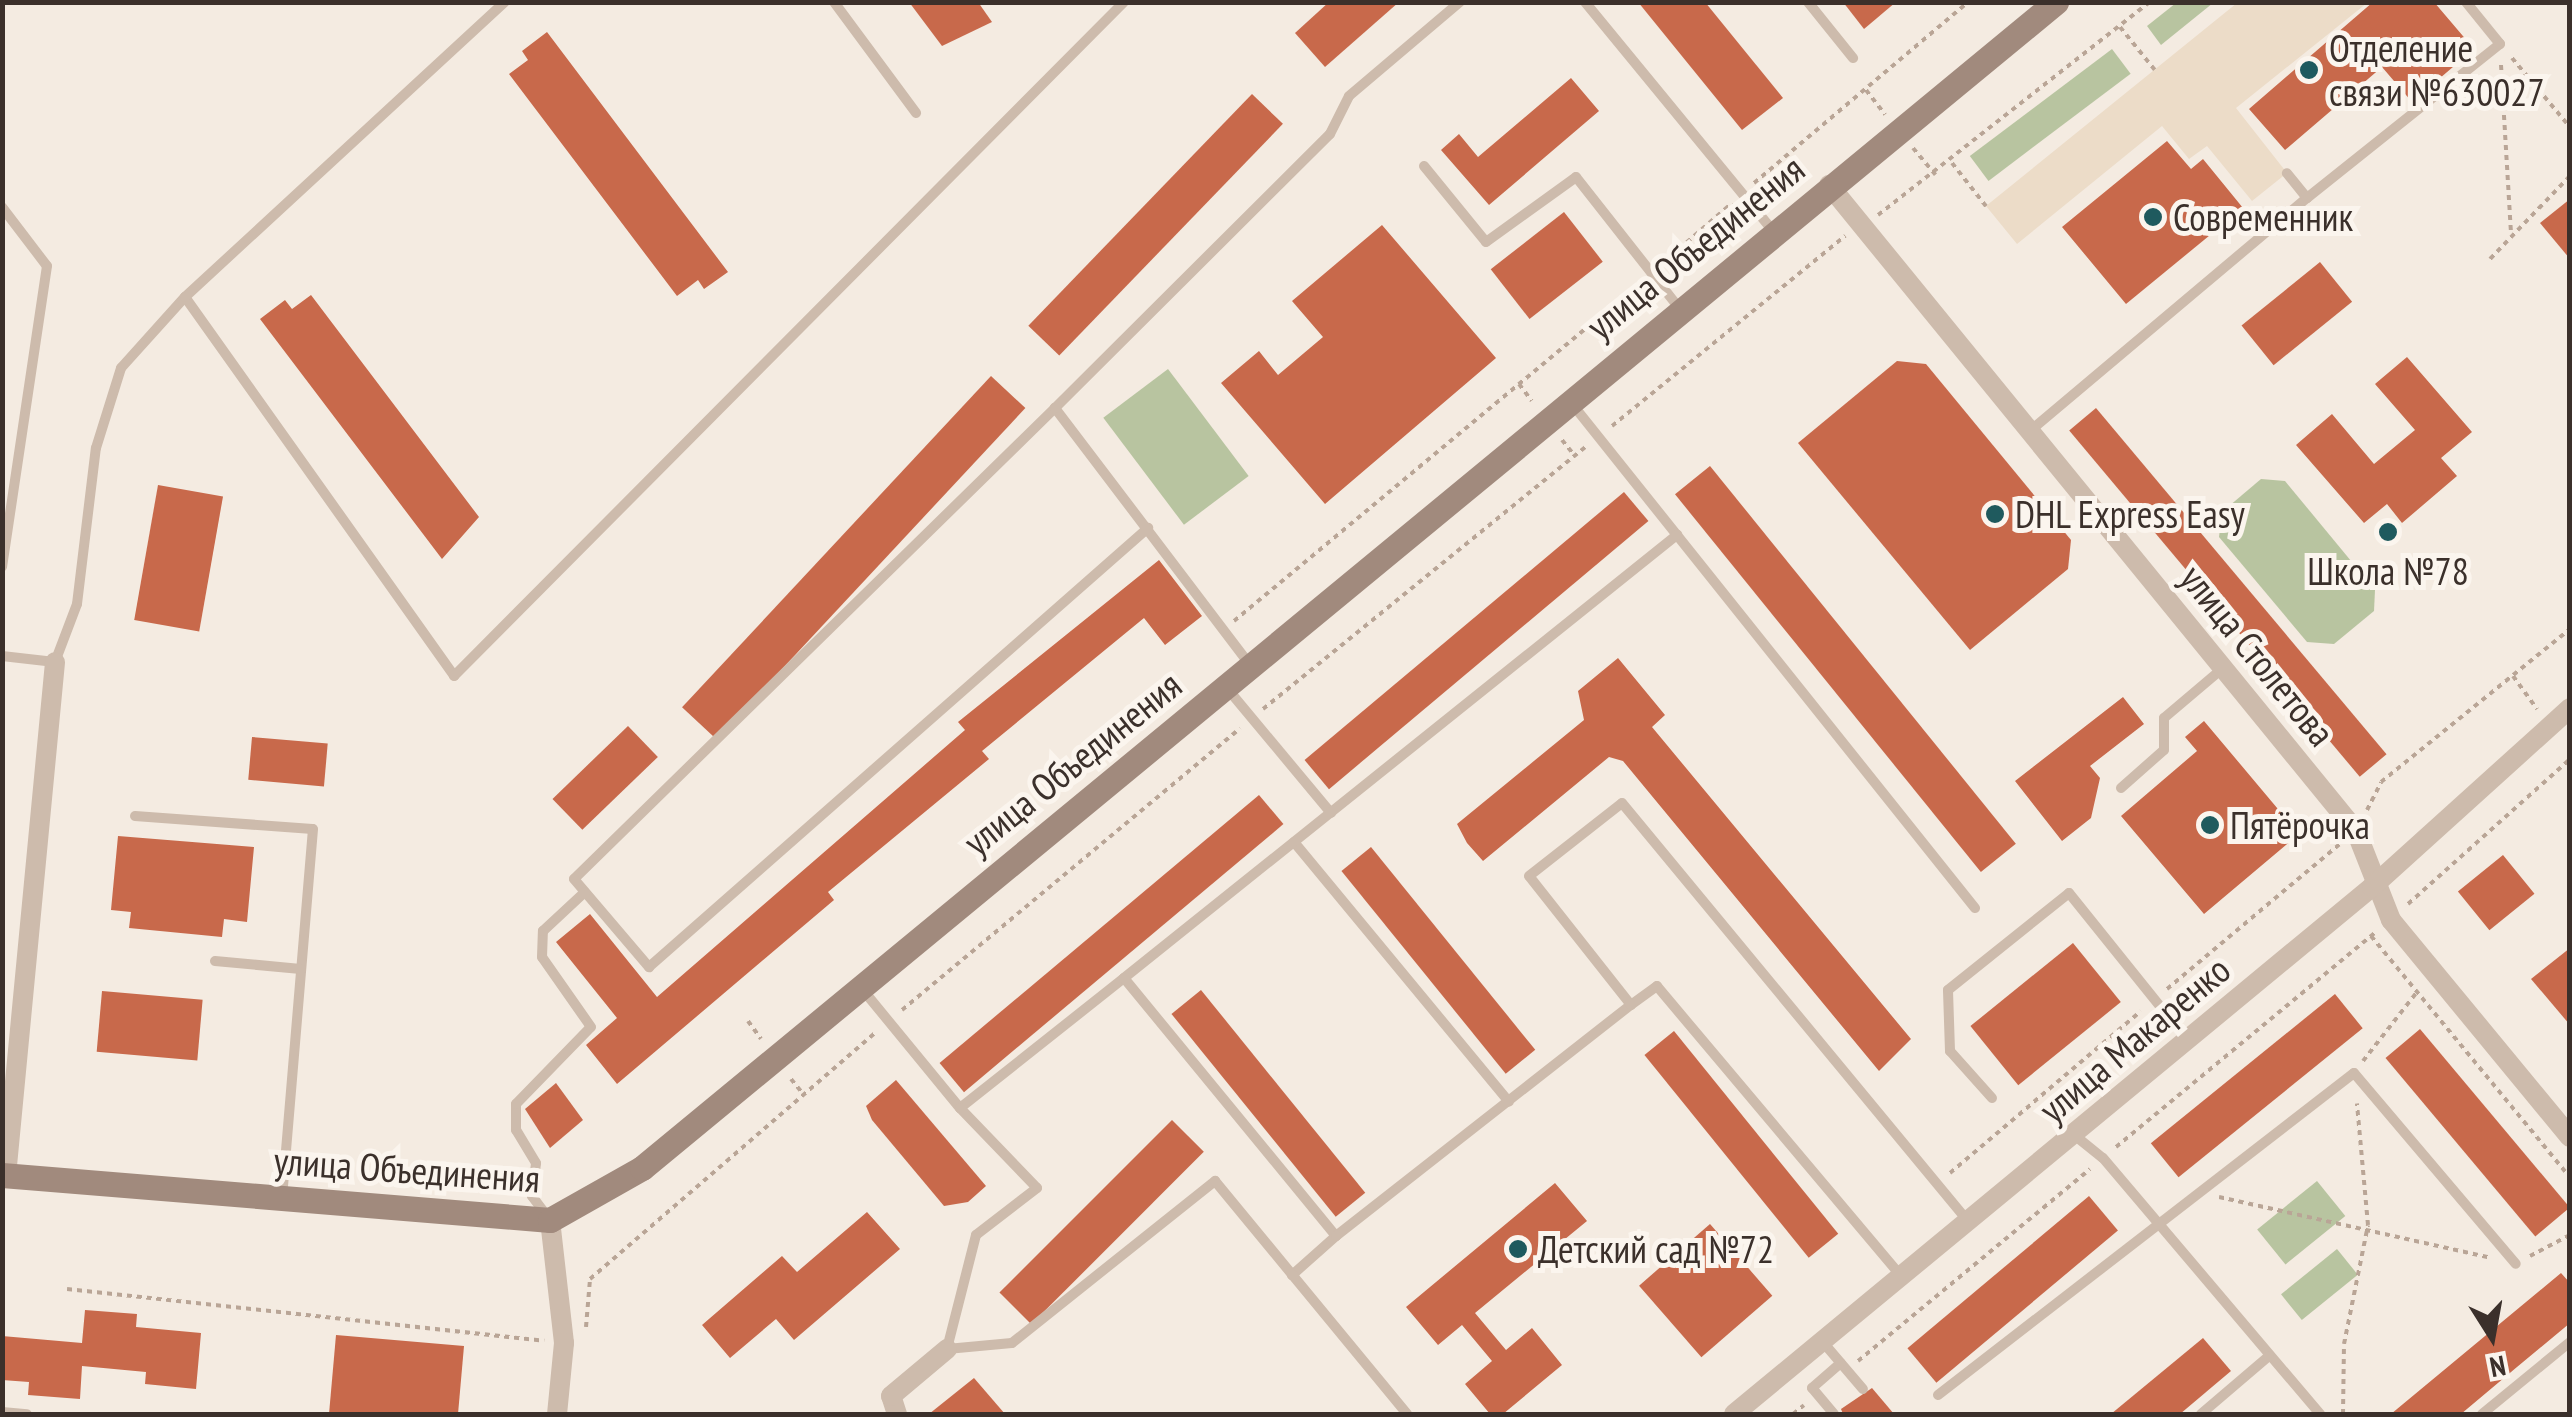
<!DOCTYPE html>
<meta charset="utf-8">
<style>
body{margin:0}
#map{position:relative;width:2572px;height:1417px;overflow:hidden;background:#f4ebe1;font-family:"PT Sans Narrow",sans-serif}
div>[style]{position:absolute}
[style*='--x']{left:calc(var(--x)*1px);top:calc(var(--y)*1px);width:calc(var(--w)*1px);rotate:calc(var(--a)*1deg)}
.green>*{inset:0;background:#b8c4a0;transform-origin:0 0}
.plaza>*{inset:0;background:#ecdcc8}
.building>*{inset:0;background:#c8694b;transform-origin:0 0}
.path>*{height:4px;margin-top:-2px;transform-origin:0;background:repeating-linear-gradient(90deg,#b9a596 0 5px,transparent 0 10px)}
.lane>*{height:10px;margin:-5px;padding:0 5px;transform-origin:5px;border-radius:5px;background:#cdbbac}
.street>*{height:20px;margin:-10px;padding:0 10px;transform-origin:10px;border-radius:10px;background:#cdbbac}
.secondary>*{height:25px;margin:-12.5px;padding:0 12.5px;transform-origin:12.5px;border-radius:12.5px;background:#a18a7d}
.dots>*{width:28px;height:28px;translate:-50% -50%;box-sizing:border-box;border:5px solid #fbf5ee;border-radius:50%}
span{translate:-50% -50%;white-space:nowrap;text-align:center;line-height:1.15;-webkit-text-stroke:10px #fbf5ee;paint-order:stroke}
.poi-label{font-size:38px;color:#3b302b}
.left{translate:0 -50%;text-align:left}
.street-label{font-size:38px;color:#3b302b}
.frame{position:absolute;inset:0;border:5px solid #3b302b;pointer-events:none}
.north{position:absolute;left:2442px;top:1287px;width:100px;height:100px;-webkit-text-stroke:8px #fbf5ee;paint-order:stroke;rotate:169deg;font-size:28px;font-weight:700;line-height:40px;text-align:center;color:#3b302b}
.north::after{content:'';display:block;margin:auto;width:35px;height:45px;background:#3b302b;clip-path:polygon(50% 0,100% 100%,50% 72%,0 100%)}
</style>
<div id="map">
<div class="green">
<i style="clip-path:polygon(2176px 3px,2213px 3px,2161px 45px,2147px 26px)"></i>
<i style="left:2112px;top:49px;width:31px;height:178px;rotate:53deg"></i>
<i style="left:1168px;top:369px;width:134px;height:81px;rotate:53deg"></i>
<i style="clip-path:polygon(2261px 479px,2285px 481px,2375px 590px,2374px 611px,2334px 644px,2307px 642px,2219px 537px,2222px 512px)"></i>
<i style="left:2317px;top:1181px;width:45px;height:77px;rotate:51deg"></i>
<i style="left:2337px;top:1249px;width:33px;height:72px;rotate:51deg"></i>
</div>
<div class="plaza">
<i style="clip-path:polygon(2237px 3px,2367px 3px,2236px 108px,2287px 173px,2252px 201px,2207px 146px,2189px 159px,2162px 126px,2017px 244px,1986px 206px)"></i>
</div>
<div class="building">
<i style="clip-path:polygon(909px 2px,978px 2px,992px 22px,942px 46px)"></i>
<i style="clip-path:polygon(1329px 2px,1399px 2px,1325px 67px,1295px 33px)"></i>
<i style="clip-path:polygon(1638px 2px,1705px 2px,1783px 98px,1742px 130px)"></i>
<i style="clip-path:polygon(1843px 2px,1896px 2px,1864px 29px)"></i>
<i style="clip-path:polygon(2373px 2px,2434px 2px,2474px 49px,2412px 102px,2382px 67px,2285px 150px,2249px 109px)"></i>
<i style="clip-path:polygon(547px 32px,728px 272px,704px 289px,698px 280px,677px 296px,509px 74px,528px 60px,522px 51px)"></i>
<i style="clip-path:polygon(1571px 78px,1599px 111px,1489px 205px,1441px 150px,1459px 134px,1478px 157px)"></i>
<i style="left:1252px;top:94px;width:43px;height:322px;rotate:44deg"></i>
<i style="clip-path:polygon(2167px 141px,2191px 169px,2203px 159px,2243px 208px,2126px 304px,2062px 227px)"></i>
<i style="clip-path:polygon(2570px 199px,2570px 259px,2540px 223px)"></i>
<i style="left:1564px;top:212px;width:63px;height:93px;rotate:52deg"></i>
<i style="clip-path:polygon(1382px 225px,1496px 358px,1325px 504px,1221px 383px,1259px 351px,1278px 375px,1323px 337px,1292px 301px)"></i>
<i style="left:2320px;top:262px;width:51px;height:101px;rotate:51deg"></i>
<i style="clip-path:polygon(311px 295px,479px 517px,442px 559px,260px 319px,285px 300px,292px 309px)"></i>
<i style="clip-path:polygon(2407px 357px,2472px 432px,2441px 458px,2457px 476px,2402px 523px,2387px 504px,2364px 523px,2296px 445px,2332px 414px,2374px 464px,2415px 430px,2375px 384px)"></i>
<i style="clip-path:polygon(1897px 361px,1926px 364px,2071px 540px,2068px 569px,1970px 650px,1798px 443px)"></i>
<i style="left:991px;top:376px;width:47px;height:453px;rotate:43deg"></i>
<i style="left:2096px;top:408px;width:452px;height:35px;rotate:50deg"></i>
<i style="left:1710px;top:466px;width:486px;height:45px;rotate:51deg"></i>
<i style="left:158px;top:485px;width:66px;height:137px;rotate:10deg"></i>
<i style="left:1624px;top:492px;width:38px;height:417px;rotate:50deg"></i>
<i style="clip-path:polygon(1159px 560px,1202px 616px,1165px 645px,1144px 618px,982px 751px,989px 759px,828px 892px,834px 900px,617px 1084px,586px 1045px,617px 1018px,556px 942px,590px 914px,657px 997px,965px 730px,958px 722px)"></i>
<i style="clip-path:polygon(1618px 658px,1665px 715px,1652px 727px,1911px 1039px,1879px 1071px,1623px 761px,1609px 757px,1483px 861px,1467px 843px,1457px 824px,1584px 720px,1578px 691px)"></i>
<i style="clip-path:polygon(2123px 697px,2144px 724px,2090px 766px,2100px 778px,2091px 818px,2062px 841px,2015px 781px)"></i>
<i style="clip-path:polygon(2204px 721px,2299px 834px,2204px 914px,2121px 816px,2197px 751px,2185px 737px)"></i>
<i style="left:628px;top:726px;width:43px;height:105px;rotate:46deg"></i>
<i style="left:252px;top:737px;width:76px;height:43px;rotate:5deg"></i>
<i style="left:1259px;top:795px;width:38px;height:417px;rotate:50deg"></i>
<i style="clip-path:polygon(118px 836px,254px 847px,247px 922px,224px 919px,222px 937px,129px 928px,131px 912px,111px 910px)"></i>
<i style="left:1371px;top:847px;width:261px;height:38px;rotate:51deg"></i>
<i style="left:2503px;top:855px;width:50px;height:58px;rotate:51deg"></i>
<i style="left:2073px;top:943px;width:76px;height:132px;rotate:51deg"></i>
<i style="clip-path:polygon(2570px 948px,2570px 1025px,2531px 979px)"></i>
<i style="left:1201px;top:990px;width:261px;height:38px;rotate:51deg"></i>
<i style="left:102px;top:991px;width:101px;height:61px;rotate:5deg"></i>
<i style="left:2335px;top:994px;width:44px;height:237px;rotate:51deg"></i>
<i style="left:2420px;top:1029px;width:233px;height:45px;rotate:50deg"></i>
<i style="left:1674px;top:1031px;width:261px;height:38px;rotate:51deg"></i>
<i style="clip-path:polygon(896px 1080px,986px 1186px,968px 1202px,944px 1206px,872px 1120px,866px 1106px)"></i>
<i style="clip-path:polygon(556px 1083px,583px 1120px,550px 1148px,525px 1109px)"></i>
<i style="left:1172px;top:1120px;width:45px;height:244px;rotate:45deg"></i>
<i style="clip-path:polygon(1555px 1183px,1587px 1221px,1475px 1313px,1506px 1350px,1532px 1328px,1562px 1365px,1503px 1414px,1490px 1414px,1465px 1384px,1492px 1361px,1462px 1325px,1438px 1345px,1406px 1307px)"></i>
<i style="left:2089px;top:1196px;width:45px;height:237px;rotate:50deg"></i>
<i style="clip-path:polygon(867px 1212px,900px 1249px,794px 1340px,776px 1319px,730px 1358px,702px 1325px,782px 1256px,797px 1272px)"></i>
<i style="left:1710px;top:1224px;width:95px;height:94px;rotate:49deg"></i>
<i style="clip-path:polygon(2561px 1273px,2570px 1283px,2570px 1323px,2517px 1367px,2461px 1414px,2391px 1414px)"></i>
<i style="clip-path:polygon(85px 1310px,137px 1314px,136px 1327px,201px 1333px,196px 1389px,145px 1384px,146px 1372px,82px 1366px,80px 1399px,28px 1395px,29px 1382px,2px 1380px,2px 1336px,82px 1343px)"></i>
<i style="clip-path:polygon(336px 1335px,464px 1346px,458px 1414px,329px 1414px)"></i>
<i style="clip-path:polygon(2203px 1338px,2231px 1371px,2180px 1414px,2111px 1414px)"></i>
<i style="clip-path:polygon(974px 1378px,1005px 1414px,929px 1414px)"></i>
<i style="clip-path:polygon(1872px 1388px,1894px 1414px,1843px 1414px,1841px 1409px)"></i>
</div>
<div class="path">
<i style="--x:2120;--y:27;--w:55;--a:50.9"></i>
<i style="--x:2512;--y:58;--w:90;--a:50"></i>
<i style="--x:2501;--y:65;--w:168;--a:86.6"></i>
<i style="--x:1866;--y:90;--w:31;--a:52"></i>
<i style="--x:1913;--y:148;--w:35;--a:50"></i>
<i style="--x:1952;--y:163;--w:55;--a:51.7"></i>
<i style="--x:1754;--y:183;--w:280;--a:-40.2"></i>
<i style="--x:1878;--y:215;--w:345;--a:-38.1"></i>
<i style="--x:2490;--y:259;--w:115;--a:-46.1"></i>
<i style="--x:1664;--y:262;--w:90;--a:-40.9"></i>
<i style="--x:1519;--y:384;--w:21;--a:53"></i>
<i style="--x:1612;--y:426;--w:301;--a:-39.2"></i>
<i style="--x:1562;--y:440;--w:21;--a:51"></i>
<i style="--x:1234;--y:621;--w:525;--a:-39.75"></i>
<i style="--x:2513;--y:676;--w:41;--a:54"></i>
<i style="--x:1163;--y:679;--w:22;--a:51"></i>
<i style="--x:1263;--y:709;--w:415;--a:-39.1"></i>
<i style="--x:2367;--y:810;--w:31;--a:-63"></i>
<i style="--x:2381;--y:782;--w:243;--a:-39"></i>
<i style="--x:2408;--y:904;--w:217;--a:-41.8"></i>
<i style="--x:2371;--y:936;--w:313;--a:50.5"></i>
<i style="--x:2167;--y:989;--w:226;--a:-40"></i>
<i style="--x:902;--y:1010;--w:440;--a:-39.8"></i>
<i style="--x:748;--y:1021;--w:22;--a:54"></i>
<i style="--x:2363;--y:1061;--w:88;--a:-52"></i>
<i style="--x:791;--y:1079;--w:21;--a:51"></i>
<i style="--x:2116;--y:1147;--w:336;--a:-39.6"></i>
<i style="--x:1950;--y:1173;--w:250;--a:-40.3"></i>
<i style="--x:2219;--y:1197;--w:276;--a:12.6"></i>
<i style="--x:2530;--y:1256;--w:45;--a:-27.7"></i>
<i style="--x:67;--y:1289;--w:480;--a:6.2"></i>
<i style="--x:586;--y:1327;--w:48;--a:-85.2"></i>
<i style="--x:590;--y:1279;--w:376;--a:-40.8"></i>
<i style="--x:1858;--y:1361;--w:301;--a:-39.6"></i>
<i style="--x:1793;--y:1414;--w:14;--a:-39"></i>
<i style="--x:2343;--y:1414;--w:70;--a:-89.2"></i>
<i style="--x:2344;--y:1344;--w:121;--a:-78.6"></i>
<i style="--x:2368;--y:1225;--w:122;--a:-95.2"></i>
</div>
<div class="lane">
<i style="--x:834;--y:2;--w:138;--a:53.5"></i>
<i style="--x:1585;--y:2;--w:296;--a:50.6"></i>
<i style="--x:1808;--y:2;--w:72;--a:51.2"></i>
<i style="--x:1424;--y:166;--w:98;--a:50.8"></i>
<i style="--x:1486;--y:242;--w:111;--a:-35.8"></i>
<i style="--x:1576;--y:177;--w:167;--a:51.8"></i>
<i style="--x:2307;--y:198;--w:247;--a:-38.6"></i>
<i style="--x:2500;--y:44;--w:54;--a:-129"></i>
<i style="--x:2;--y:207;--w:74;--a:52.7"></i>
<i style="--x:47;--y:266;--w:304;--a:98.5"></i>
<i style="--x:185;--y:297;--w:465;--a:54.6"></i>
<i style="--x:454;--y:676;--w:950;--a:-45.17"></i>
<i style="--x:1573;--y:405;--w:644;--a:51.37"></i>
<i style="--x:1055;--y:408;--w:673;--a:135.6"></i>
<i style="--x:574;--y:879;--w:116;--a:49.6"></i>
<i style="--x:649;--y:967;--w:665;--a:-41.34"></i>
<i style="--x:2030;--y:431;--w:362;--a:-40.1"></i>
<i style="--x:2307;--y:198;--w:32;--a:-129"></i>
<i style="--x:2;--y:656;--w:53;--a:6.5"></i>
<i style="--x:55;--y:662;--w:62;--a:-69.2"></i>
<i style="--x:77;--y:604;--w:157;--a:-83.1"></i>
<i style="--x:96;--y:448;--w:84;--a:-72.6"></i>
<i style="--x:121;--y:368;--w:96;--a:-48"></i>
<i style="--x:185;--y:297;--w:435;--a:-42.7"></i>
<i style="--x:1250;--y:665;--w:323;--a:-127.2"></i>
<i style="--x:1055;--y:408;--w:388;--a:-44.9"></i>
<i style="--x:1330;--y:134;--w:42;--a:-63.4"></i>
<i style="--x:1349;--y:96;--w:145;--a:-40.3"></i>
<i style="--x:1226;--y:687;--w:164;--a:50.2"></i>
<i style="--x:2121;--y:788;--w:57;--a:-41.5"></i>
<i style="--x:2164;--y:750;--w:32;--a:-90"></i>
<i style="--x:2164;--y:718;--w:77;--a:-40.3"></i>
<i style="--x:135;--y:816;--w:178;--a:4.2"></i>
<i style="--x:313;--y:829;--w:369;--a:94.8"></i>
<i style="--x:1294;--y:842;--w:337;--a:50.4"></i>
<i style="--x:215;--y:961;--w:86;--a:5.3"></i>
<i style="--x:1124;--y:978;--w:709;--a:-38.7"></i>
<i style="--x:863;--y:990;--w:153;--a:50.6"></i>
<i style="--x:960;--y:1108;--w:209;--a:-38.4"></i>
<i style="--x:1124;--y:978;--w:334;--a:50.6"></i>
<i style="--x:1336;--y:1236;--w:59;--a:138.4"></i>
<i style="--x:1992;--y:1098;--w:63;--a:-131.8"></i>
<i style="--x:1950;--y:1051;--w:61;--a:-91.9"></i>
<i style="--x:1948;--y:990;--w:155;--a:-38.7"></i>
<i style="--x:2069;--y:893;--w:189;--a:51.2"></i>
<i style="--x:960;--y:1108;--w:111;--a:46.1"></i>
<i style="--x:1037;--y:1188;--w:77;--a:142.4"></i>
<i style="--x:976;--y:1235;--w:118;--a:104.3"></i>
<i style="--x:947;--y:1349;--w:65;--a:-5.3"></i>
<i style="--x:1012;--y:1343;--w:260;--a:-38.6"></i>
<i style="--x:1215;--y:1181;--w:302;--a:50.5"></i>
<i style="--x:2073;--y:1134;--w:38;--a:39"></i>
<i style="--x:2103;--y:1158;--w:336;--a:49.7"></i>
<i style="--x:547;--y:1216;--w:25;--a:-127"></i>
<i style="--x:532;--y:1196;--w:33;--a:-83"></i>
<i style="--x:536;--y:1163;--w:39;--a:-121"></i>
<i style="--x:516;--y:1130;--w:26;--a:-90"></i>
<i style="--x:516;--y:1104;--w:107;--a:-45.8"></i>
<i style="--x:591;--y:1027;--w:85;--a:-125"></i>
<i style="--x:542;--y:957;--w:26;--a:-88"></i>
<i style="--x:543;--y:931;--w:57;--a:-42.9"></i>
<i style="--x:1336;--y:1236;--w:375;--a:-38.1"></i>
<i style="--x:1901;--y:1276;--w:379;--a:-130.1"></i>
<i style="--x:1657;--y:986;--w:32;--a:144"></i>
<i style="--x:1631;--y:1005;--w:164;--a:-128.3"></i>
<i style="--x:1529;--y:876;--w:118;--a:-38.1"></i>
<i style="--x:1622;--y:803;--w:541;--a:50.4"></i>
<i style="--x:1822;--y:1341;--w:63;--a:49.5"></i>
<i style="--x:1938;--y:1395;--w:526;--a:-37.74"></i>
<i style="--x:2354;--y:1073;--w:250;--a:49.7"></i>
<i style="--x:2;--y:1412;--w:25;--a:5"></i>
<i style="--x:1834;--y:1414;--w:34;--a:-130"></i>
<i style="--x:1812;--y:1388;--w:38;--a:-41"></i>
<i style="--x:2201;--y:1414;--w:89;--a:-40.5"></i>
<i style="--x:2482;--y:1414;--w:114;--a:-39.3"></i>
</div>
<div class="street">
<i style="--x:1829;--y:185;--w:834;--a:50.79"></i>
<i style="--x:2356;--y:831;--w:96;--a:68.5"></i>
<i style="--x:2391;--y:920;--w:281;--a:50.5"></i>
<i style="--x:6;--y:1176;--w:516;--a:-84.55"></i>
<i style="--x:550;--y:1220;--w:124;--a:83.5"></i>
<i style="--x:564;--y:1343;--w:71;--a:95.6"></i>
<i style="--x:897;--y:1414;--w:19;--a:-108"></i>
<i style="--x:891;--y:1396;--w:73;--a:-40"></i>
<i style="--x:1734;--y:1414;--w:828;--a:-39.56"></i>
<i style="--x:2372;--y:887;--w:267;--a:-42.1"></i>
</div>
<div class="secondary">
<i style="--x:2;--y:1175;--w:550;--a:4.69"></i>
<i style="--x:550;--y:1220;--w:106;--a:-29.5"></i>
<i style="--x:642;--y:1168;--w:1833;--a:-39.51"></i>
</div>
<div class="dots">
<i style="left:2309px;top:70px;background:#1f5a5e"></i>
<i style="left:2153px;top:217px;background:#1f5a5e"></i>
<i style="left:1995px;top:514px;background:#1f5a5e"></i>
<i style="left:2388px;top:532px;background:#1f5a5e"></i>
<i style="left:2210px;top:825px;background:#1f5a5e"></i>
<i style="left:1518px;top:1249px;background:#1f5a5e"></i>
</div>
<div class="poi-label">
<span class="left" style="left:2329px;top:70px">Отделение<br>связи №630027</span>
<span class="left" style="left:2173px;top:217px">Современник</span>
<span class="left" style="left:2015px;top:514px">DHL Express Easy</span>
<span style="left:2388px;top:571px">Школа №78</span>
<span class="left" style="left:2230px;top:825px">Пятёрочка</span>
<span class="left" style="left:1538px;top:1249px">Детский сад №72</span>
</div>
<div class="street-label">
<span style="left:1695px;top:247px;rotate:-39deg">улица Объединения</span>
<span style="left:2258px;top:655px;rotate:51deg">улица Столетова</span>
<span style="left:1072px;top:763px;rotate:-39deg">улица Объединения</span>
<span style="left:2134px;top:1039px;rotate:-40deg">улица Макаренко</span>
<span style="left:407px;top:1169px;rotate:4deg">улица Объединения</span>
</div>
<div class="frame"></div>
<div class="north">N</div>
</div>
